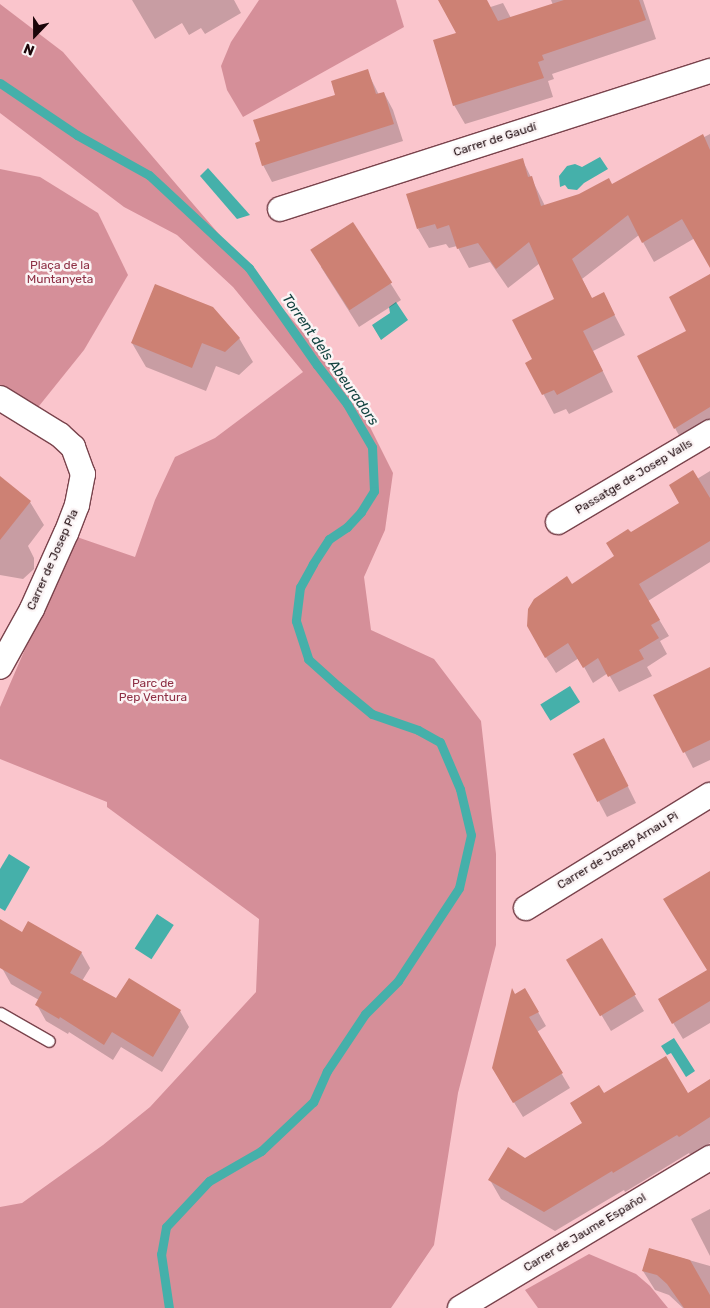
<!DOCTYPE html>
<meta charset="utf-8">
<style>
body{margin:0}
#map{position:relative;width:710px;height:1308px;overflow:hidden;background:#fac5cc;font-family:Rubik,sans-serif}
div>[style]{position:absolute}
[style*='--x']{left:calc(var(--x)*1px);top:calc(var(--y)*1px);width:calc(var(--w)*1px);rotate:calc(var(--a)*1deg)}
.green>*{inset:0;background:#d58f99}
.water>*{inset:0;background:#45b0aa;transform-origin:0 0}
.shadow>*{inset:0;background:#0003}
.stream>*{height:9px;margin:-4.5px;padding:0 4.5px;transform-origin:4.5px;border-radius:4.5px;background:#45b0aa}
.building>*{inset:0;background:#cd8174;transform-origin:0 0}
.roads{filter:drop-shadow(1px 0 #79434c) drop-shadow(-1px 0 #79434c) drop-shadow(0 1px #79434c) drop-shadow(0 -1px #79434c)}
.lane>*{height:11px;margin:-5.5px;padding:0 5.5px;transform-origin:5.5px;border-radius:5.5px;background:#fff}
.street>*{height:24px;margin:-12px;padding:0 12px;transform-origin:12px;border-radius:12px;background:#fff}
span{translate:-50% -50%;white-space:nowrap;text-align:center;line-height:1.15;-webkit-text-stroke:5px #fbf4f5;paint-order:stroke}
.street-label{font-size:12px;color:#1a0509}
.park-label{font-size:12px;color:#8e3045}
.water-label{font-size:14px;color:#134340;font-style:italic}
.north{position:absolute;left:10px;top:10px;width:50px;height:50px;-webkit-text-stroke:4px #fbf4f5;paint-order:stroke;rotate:202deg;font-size:14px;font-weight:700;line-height:20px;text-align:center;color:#1a0509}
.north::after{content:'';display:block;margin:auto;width:18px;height:22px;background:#1a0509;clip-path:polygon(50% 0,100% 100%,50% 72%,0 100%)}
</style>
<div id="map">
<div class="green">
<i style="clip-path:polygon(259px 0,396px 0,404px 27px,243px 117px,227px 90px,221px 66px,231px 42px)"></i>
<i style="clip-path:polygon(0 4px,63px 52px,301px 330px,362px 411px,393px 473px,385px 530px,364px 577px,371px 630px,434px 659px,481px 721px,496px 854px,496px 945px,458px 1093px,434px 1245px,391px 1308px,0 1308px,0 1207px,22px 1203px,103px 1145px,150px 1107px,256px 992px,259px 919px,107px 807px,107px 802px,0 759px,0 707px,74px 536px,135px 557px,155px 500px,175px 457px,215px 438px,303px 372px,233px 287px,177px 235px,124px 207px,0 113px)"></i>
<i style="clip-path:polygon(0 169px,40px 177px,98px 213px,128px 275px,84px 350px,31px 416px,0 398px)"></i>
<i style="clip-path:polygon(589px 1254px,636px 1274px,650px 1286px,668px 1308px,538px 1308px,525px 1290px)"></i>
</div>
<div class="water">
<i style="clip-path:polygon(600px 157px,608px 169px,584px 183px,577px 190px,568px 189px,565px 185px,560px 187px,559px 176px,567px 166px,575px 164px,582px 167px)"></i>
<i style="clip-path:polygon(208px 168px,250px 215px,237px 219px,200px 176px)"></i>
<i style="clip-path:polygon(396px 302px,408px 320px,381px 340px,372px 325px,390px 313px,389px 307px)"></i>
<i style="left:570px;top:686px;width:19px;height:35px;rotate:58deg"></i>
<i style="clip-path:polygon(9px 854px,30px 867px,5px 911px,0 908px,0 869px)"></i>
<i style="left:157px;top:914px;width:20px;height:41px;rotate:33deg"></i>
<i style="clip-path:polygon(674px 1038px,695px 1071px,686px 1077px,671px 1053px,667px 1055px,661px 1046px)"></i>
</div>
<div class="shadow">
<i style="clip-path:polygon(132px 0,234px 0,241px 13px,205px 34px,201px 28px,189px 35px,182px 23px,155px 39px)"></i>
<i style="clip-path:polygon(551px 0,643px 0,656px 39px,552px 74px,554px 79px,548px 81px,553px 97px,465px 124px,454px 105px,458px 33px,450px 20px,503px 3px,511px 18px,553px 5px)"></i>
<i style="clip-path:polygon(367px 71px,379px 95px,384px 93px,393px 110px,403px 141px,272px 182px,263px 165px,337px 96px)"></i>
<i style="clip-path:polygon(710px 134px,710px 265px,695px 238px,654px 262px,639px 235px,582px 279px,592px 299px,603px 293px,625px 335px,593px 351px,613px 392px,569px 414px,566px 409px,554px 414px,527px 363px,533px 359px,555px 299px,540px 263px,508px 288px,490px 262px,469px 268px,457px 246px,449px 248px,446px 244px,429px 248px,418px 229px,522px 159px,545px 206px,612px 185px)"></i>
<i style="clip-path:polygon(353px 224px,401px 300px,359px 327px,321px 267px)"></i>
<i style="clip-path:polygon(710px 276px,710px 433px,686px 448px,675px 428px,687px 331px)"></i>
<i style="clip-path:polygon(239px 338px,253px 362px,239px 375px,216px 366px,206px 391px,146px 367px,132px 343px)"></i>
<i style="clip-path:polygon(710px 471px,710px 562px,648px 601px,669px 636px,660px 641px,667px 654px,647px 667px,652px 676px,619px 692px,608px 673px,593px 683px,579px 658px,556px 673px,538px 645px,572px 586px,615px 556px,631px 534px,681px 503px,697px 479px)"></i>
<i style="clip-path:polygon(0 477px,30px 502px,44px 525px,28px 546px,34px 558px,34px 569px,23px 579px,0 575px)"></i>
<i style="clip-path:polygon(710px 668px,710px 760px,693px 768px,655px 696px)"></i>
<i style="clip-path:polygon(574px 754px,613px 756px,636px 803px,607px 817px)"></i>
<i style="clip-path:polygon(0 921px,22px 934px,81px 952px,90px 968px,82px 981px,116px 1000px,129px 979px,180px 1011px,189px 1027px,162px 1072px,121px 1047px,113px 1060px,69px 1032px,68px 1034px,46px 1021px,37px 1005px,39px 1000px,11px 984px,2px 968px)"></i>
<i style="clip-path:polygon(601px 939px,644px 1011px,611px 1031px,578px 976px)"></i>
<i style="clip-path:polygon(710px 979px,710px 1023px,683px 1039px,659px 1000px)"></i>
<i style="clip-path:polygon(525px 989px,546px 1026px,537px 1032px,570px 1088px,523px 1117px,502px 1083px,515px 996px)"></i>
<i style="clip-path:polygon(710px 1081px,710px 1143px,691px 1156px,689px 1153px,625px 1192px,624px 1190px,555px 1231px,501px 1199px,490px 1180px,583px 1123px,604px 1095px,688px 1095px)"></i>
<i style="clip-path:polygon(710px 1209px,710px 1256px,691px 1219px)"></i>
<i style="clip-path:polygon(650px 1249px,710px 1266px,710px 1308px,683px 1308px,669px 1295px,655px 1290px,643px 1271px)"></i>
</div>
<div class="stream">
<i style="--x:0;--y:83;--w:93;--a:34"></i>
<i style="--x:77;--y:135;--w:82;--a:29.1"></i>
<i style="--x:149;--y:175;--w:137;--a:42.9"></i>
<i style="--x:249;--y:268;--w:118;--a:55"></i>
<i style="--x:317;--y:365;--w:49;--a:52.4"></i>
<i style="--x:347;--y:404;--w:50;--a:59.8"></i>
<i style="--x:372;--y:447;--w:44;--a:87.4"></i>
<i style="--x:374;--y:491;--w:25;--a:122"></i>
<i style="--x:361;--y:512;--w:21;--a:133"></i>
<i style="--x:347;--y:527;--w:22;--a:146"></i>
<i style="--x:329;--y:539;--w:30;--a:123"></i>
<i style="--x:313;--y:564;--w:26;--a:119"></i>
<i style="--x:300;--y:587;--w:34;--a:97"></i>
<i style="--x:296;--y:621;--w:40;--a:72"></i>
<i style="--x:308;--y:659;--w:40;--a:42"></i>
<i style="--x:338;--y:686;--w:44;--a:39.5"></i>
<i style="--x:372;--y:714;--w:49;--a:19.2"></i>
<i style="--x:418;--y:730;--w:25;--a:29"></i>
<i style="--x:440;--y:742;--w:51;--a:66.9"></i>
<i style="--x:460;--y:789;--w:47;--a:76.6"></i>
<i style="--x:471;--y:835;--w:54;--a:102.8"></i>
<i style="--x:459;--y:888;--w:111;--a:123.3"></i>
<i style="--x:398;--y:981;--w:47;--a:135"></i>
<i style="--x:365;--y:1014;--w:69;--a:123.7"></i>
<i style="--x:327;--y:1071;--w:34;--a:114"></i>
<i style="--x:313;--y:1102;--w:71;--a:136.7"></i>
<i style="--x:261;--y:1151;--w:60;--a:150"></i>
<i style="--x:209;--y:1181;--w:63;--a:133.1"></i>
<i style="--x:166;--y:1227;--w:27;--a:100"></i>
<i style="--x:161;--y:1254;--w:55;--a:81.6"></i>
</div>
<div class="building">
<i style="clip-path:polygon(438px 0,487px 0,498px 21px,564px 0,639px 0,646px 20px,542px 55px,544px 60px,538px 62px,544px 78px,453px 106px,433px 40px,456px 33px)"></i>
<i style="clip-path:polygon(368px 69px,376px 94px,384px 92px,394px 124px,262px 166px,255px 143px,260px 141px,253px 120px,335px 95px,331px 81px)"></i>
<i style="clip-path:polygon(703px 134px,710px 150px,710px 268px,682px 219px,642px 243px,628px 215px,572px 259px,592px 298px,604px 292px,615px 315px,583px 331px,603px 371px,557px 395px,554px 390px,542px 395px,525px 363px,532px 359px,512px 320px,554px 299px,529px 242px,496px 269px,478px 243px,457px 249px,449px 225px,437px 229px,435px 224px,417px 229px,406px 194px,523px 158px,528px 177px,532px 176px,541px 206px,579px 194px,609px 178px,612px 184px)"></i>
<i style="left:353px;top:222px;width:72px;height:51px;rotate:57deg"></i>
<i style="clip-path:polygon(710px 274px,710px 407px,674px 429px,637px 356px,686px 331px,669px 297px)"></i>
<i style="clip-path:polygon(155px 284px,213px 307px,240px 338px,225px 352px,202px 343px,192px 368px,131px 343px)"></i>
<i style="clip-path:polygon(693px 470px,710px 498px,710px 541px,639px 584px,660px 620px,651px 625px,659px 638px,639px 650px,644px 659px,608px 677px,598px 658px,583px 668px,568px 643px,545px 658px,527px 626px,528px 609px,534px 599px,567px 576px,572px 584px,614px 556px,606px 543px,628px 529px,631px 532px,679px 503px,669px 485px)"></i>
<i style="clip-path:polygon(0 476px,31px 501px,0 540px)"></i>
<i style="clip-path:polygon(710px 667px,710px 740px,683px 753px,653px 695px)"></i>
<i style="left:604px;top:738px;width:54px;height:35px;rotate:63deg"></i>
<i style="clip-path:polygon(710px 871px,710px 1001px,672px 1024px,658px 999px,707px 970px,663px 899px)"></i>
<i style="clip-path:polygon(0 919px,22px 932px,28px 921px,82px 952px,70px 973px,116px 998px,129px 978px,181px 1010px,153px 1057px,112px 1032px,104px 1045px,60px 1017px,59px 1019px,35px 1005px,42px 992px,0 968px)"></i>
<i style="left:602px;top:938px;width:66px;height:42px;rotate:59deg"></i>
<i style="clip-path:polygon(512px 988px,515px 994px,525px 988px,539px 1012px,529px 1017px,563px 1073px,513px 1103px,492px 1068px)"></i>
<i style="clip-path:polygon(666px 1056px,688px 1093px,710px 1079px,710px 1117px,679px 1137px,677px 1135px,613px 1173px,612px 1171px,544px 1212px,488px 1180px,508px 1147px,525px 1158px,582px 1123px,570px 1103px,599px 1085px,604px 1093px)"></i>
<i style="clip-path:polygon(649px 1248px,690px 1260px,710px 1295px,710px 1308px,684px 1308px,667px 1284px,657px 1275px,642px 1271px)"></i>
</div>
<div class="roads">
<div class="lane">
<i style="--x:0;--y:1013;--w:56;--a:29.7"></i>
</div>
<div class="street">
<i style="--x:280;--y:209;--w:452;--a:-17.8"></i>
<i style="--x:0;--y:398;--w:70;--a:31.7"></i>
<i style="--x:60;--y:435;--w:18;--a:43"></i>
<i style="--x:73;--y:447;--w:29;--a:70"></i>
<i style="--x:83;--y:474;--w:32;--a:101"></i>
<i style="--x:77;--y:505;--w:30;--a:111"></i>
<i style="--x:66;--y:533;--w:83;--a:114.1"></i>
<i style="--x:32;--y:609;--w:66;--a:118.9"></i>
<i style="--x:558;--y:522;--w:177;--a:-30.6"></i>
<i style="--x:526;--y:908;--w:216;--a:-31.6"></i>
<i style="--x:460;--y:1308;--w:292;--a:-31"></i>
</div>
</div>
<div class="street-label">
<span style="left:495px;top:140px;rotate:-18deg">Carrer de Gaudí</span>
<span style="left:634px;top:477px;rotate:-31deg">Passatge de Josep Valls</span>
<span style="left:53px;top:560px;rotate:-66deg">Carrer de Josep Pla</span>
<span style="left:618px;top:851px;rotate:-31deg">Carrer de Josep Arnau Pi</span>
<span style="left:585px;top:1233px;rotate:-31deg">Carrer de Jaume Español</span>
</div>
<div class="park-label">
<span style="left:60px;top:273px">Plaça de la<br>Muntanyeta</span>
<span style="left:153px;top:691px">Parc de<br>Pep Ventura</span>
</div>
<div class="water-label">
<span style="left:330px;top:360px;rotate:55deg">Torrent dels Abeuradors</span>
</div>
<div class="north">N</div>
</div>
